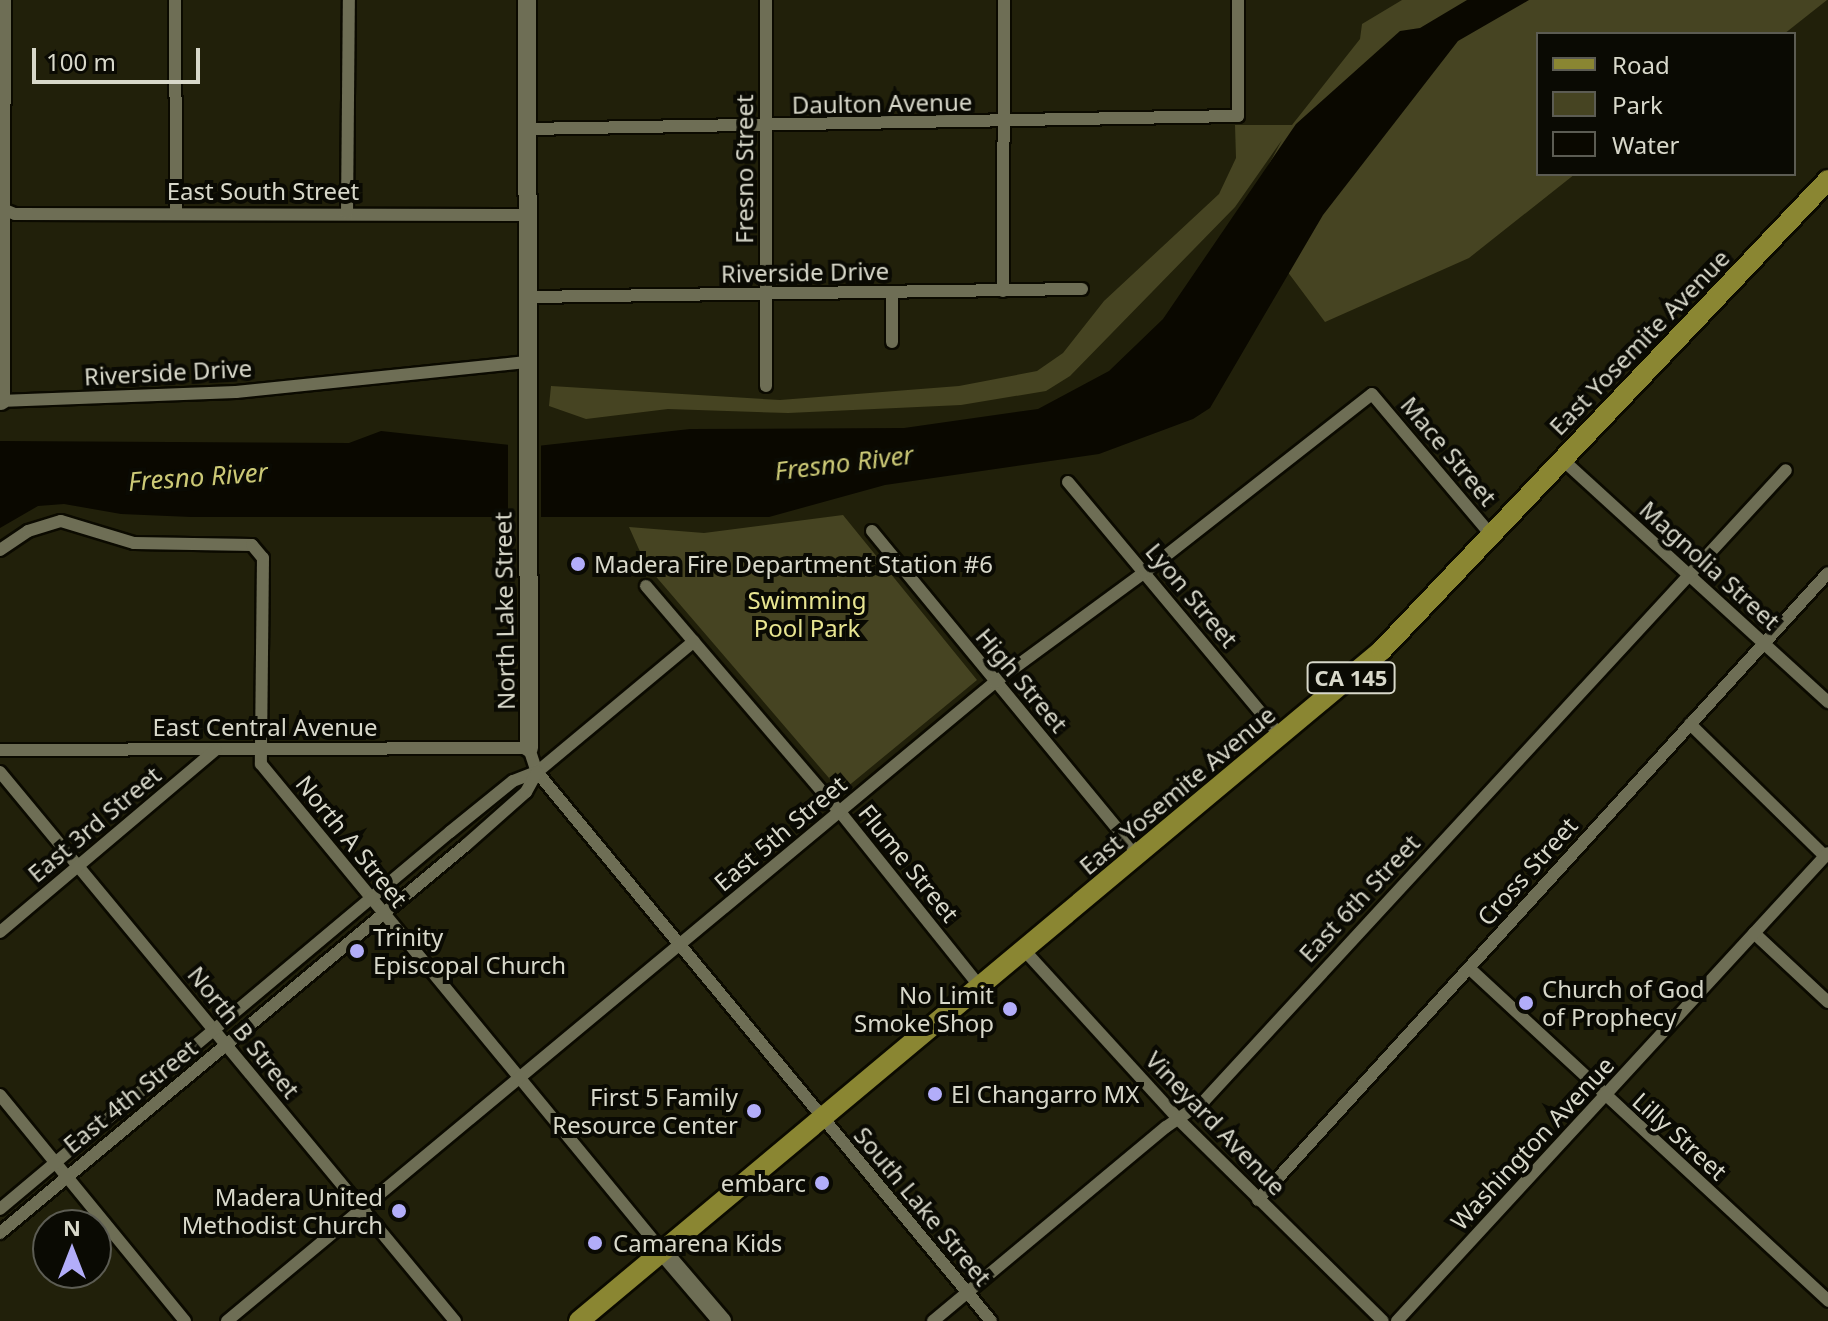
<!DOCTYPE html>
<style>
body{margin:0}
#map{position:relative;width:1828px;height:1321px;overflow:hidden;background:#21200a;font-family:"Noto Sans",sans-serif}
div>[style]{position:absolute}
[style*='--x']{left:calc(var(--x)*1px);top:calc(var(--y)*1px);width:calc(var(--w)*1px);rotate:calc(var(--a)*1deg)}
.green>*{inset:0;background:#464422}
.water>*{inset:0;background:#0a0800}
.pier>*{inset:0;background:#21200a;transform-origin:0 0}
.roads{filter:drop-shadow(2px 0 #0b0a00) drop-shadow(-2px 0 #0b0a00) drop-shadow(0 2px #0b0a00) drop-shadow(0 -2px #0b0a00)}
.street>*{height:12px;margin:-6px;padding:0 6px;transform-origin:6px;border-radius:6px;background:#6e6e55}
.secondary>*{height:18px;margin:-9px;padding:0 9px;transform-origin:9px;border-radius:9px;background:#6e6e55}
.primary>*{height:20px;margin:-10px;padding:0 10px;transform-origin:10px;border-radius:10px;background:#8a8632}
.dots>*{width:22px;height:22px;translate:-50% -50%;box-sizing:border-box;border:4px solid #0a0a03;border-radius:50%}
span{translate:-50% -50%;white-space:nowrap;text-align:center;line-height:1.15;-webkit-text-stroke:8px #0a0a03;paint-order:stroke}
.shield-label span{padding:2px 6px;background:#0a0a03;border:2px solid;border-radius:6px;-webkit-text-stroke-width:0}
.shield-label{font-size:22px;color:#d8d8ca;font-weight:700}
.street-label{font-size:24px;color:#d8d8ca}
.poi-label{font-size:24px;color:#d8d8ca}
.left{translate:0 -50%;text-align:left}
.right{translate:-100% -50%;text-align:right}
.park-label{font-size:24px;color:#e8e591}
.water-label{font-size:26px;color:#ccc976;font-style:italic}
.legend{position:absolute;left:1536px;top:32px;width:260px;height:144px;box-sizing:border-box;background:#0a0a03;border:2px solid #5c5c53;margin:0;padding:10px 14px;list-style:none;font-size:24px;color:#d8d8ca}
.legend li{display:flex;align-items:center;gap:16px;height:40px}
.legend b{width:40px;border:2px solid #5c5c53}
.north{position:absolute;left:32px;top:1209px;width:80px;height:80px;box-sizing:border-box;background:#0a0a03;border:2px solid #5c5c53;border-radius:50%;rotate:0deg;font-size:22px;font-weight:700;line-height:32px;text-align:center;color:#d8d8ca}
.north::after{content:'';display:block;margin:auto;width:28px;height:36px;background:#b2adf9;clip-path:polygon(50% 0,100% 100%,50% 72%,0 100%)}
.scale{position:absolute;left:32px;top:48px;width:168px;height:36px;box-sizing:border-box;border:4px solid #d8d8ca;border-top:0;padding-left:10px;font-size:24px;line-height:28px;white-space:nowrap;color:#d8d8ca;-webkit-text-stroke:6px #0a0a03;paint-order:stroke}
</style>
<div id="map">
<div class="green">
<i style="clip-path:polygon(1402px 0,1827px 0,1784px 34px,1538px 34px,1538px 174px,1575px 174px,1469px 258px,1325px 322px,1243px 212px,1282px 140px,1235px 207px,1070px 376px,1046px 391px,961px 405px,788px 413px,668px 409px,586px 419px,549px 406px,551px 386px,780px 400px,959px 386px,1037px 371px,1063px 353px,1104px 301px,1219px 194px,1236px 158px,1235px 125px,1292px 125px,1360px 39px,1362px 24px)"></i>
<i style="clip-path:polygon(843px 515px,977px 680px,841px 792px,646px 565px,629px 527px,704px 533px)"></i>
</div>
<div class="water">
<i style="clip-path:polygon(1467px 0,1529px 0,1458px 41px,1323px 215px,1210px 408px,1193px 419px,1099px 454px,885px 485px,769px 517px,191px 517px,121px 514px,64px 504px,38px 506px,0 528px,0 441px,349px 443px,381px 431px,528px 447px,690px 429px,904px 428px,1038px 409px,1109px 371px,1163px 319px,1296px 124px,1400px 31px,1420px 28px)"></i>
</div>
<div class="pier">
<i style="left:508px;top:441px;width:33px;height:81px"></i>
</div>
<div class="roads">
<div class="street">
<i style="--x:175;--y:0;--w:213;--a:89.7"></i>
<i style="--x:766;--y:0;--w:386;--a:90"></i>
<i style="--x:527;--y:129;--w:711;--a:-1.05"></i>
<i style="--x:1238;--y:116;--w:116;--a:-90"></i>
<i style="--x:0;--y:208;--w:16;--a:22"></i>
<i style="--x:15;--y:214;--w:512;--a:0.11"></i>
<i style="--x:347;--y:213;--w:213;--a:-89.5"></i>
<i style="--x:1003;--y:291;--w:291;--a:-89.8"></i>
<i style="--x:892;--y:293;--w:49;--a:90"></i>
<i style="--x:528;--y:297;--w:554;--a:-0.83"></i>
<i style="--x:0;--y:401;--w:236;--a:-2.2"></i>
<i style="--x:236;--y:392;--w:294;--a:-5.9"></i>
<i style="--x:1563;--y:460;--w:359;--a:42.4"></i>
<i style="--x:1068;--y:482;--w:332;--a:50.1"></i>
<i style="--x:872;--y:531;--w:420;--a:50.5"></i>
<i style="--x:0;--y:550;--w:34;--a:-34"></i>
<i style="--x:28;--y:531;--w:34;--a:-17"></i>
<i style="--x:61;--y:521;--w:76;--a:16.8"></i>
<i style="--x:134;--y:543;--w:118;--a:1"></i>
<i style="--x:252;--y:545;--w:17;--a:50"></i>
<i style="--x:263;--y:558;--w:206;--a:90.6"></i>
<i style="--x:261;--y:764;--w:632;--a:50.52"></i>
<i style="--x:646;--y:586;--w:298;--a:49.4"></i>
<i style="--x:840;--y:812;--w:224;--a:51.3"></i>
<i style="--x:1690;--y:724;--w:189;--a:44.4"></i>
<i style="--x:0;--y:750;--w:529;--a:-0.22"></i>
<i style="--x:529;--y:748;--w:25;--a:72"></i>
<i style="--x:537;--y:772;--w:712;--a:50.41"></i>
<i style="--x:0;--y:772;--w:713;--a:50.35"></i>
<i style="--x:0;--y:932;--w:282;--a:-40.2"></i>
<i style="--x:1754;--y:933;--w:101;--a:43"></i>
<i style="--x:1024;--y:950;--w:230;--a:47.6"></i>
<i style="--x:1179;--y:1120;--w:286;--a:44.6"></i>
<i style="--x:1469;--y:968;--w:490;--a:42.8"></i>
<i style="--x:0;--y:1095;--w:292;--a:50.7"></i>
<i style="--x:1258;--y:1200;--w:847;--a:-47.73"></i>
<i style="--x:0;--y:1209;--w:587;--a:-39.96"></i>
<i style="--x:450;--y:832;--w:81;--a:-39"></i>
<i style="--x:513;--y:781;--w:26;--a:-21"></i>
<i style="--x:537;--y:772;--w:204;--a:-39.8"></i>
<i style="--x:0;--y:1233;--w:606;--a:-39.78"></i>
<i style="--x:466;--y:845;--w:80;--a:-41.5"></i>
<i style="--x:526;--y:792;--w:23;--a:-61"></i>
<i style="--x:227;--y:1321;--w:999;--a:-39.76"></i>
<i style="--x:995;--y:682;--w:186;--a:-36.3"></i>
<i style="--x:1145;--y:572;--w:288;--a:-38.1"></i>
<i style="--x:1372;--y:394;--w:186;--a:49.8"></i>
<i style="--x:933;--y:1321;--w:303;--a:-39.8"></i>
<i style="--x:1166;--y:1127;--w:46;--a:-34.4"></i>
<i style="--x:1204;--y:1101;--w:858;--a:-47.31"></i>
<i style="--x:1397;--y:1321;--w:636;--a:-47.36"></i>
</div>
<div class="secondary">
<i style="--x:527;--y:0;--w:748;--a:89.85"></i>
<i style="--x:1;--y:401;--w:401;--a:-89.9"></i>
<i style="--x:663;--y:1252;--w:91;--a:49.5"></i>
</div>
<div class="primary">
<i style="--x:579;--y:1321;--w:1046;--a:-39.88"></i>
<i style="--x:1382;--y:650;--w:648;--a:-46.5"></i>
</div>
</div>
<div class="dots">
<i style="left:578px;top:564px;background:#b2adf9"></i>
<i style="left:357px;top:951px;background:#b2adf9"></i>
<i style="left:1526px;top:1003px;background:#b2adf9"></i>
<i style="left:1010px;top:1009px;background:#b2adf9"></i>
<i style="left:935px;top:1094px;background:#b2adf9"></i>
<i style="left:754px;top:1111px;background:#b2adf9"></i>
<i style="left:822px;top:1183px;background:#b2adf9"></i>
<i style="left:399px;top:1211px;background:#b2adf9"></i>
<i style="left:595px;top:1243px;background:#b2adf9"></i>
</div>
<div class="shield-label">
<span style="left:1351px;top:678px">CA 145</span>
</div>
<div class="street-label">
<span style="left:882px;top:103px;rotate:-1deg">Daulton Avenue</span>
<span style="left:744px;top:169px;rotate:-90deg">Fresno Street</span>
<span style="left:263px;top:191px">East South Street</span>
<span style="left:805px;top:272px;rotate:-1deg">Riverside Drive</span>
<span style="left:1639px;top:342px;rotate:-46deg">East Yosemite Avenue</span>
<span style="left:168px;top:372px;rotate:-3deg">Riverside Drive</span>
<span style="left:1449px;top:451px;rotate:50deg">Mace Street</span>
<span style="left:1710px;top:565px;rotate:42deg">Magnolia Street</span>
<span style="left:1192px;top:595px;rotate:50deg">Lyon Street</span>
<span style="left:504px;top:611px;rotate:-91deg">North Lake Street</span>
<span style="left:1022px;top:680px;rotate:50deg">High Street</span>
<span style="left:265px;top:727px">East Central Avenue</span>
<span style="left:1177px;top:790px;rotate:-40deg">East Yosemite Avenue</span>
<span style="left:94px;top:824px;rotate:-40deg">East 3rd Street</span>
<span style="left:780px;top:833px;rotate:-40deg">East 5th Street</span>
<span style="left:352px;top:841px;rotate:51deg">North A Street</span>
<span style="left:909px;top:863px;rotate:51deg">Flume Street</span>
<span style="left:1527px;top:871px;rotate:-48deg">Cross Street</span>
<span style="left:1359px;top:898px;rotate:-47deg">East 6th Street</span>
<span style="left:244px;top:1032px;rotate:51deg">North B Street</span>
<span style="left:130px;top:1096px;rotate:-39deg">East 4th Street</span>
<span style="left:1216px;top:1123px;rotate:46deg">Vineyard Avenue</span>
<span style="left:1680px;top:1136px;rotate:42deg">Lilly Street</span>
<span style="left:1532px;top:1143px;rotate:-47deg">Washington Avenue</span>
<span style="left:923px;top:1206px;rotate:50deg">South Lake Street</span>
</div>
<div class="poi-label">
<span class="left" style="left:594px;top:564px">Madera Fire Department Station #6</span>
<span class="left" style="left:373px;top:951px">Trinity<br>Episcopal Church</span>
<span class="left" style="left:1542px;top:1003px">Church of God<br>of Prophecy</span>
<span class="right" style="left:994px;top:1009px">No Limit<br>Smoke Shop</span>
<span class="left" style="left:951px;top:1094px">El Changarro MX</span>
<span class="right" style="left:738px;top:1111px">First 5 Family<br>Resource Center</span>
<span class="right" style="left:806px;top:1183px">embarc</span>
<span class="right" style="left:383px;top:1211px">Madera United<br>Methodist Church</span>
<span class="left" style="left:613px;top:1243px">Camarena Kids</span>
</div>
<div class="park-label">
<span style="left:807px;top:614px">Swimming<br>Pool Park</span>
</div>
<div class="water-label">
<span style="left:844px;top:463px;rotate:-7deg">Fresno River</span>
<span style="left:198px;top:477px;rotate:-4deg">Fresno River</span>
</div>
<ul class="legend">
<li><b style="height:10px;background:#8a8632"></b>Road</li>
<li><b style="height:22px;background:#464422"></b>Park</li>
<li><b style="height:22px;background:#0a0800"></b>Water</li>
</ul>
<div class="north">N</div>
<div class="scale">100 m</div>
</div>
